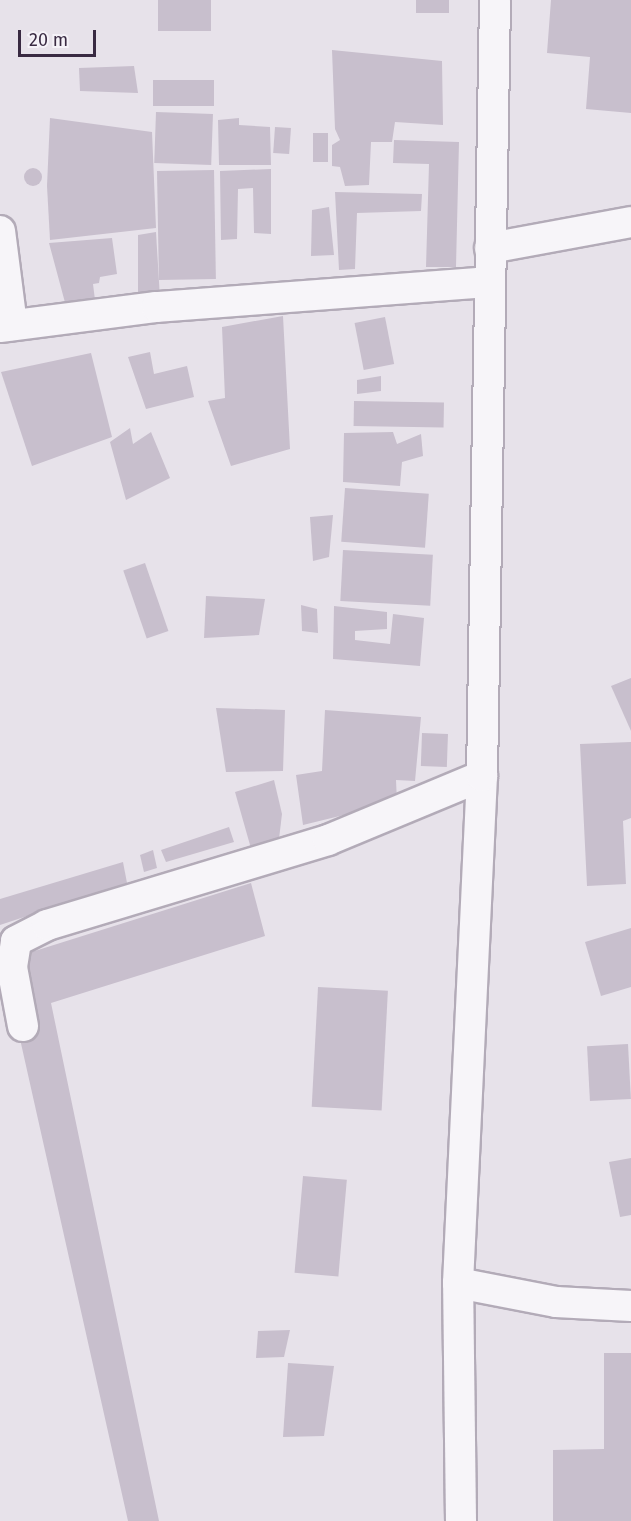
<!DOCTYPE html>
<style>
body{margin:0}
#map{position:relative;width:631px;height:1521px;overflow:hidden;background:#e7e2ea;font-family:"Fira Sans",sans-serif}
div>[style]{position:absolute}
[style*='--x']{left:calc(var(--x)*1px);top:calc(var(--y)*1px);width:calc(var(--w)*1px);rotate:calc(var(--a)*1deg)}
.building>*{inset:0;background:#c8bfcd;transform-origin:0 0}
.round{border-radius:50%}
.roads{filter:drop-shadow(2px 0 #b3abb8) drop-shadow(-2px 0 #b3abb8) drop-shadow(0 2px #b3abb8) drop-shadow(0 -2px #b3abb8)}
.street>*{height:30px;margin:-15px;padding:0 15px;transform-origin:15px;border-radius:15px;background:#f7f5f9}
span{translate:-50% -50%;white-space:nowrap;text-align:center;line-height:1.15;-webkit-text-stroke:4.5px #f5f2f8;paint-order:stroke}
.scale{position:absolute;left:18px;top:30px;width:78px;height:27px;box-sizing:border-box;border:3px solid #392a42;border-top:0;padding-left:8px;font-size:18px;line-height:21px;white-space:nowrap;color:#392a42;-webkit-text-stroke:4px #f5f2f8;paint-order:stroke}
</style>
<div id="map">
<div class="building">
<i style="left:158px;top:0;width:53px;height:31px"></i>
<i style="left:416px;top:0;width:33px;height:13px"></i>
<i style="clip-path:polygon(551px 0,631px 0,631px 113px,586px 109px,590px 57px,547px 53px)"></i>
<i style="clip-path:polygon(332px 50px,442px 61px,443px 125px,395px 122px,392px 142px,371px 142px,369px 185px,345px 186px,340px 167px,332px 166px,332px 145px,340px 140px,335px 129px)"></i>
<i style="clip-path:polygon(134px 66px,138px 93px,80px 91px,79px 68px)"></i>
<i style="left:214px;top:80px;width:26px;height:61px;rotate:90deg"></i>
<i style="left:156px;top:112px;width:57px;height:51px;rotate:2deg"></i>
<i style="clip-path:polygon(50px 118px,152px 132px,156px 228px,50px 240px,47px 186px)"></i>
<i style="clip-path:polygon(239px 118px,239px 125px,270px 127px,271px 165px,219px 165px,218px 120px)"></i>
<i style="left:275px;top:127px;width:16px;height:26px;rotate:4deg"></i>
<i style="left:328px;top:133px;width:29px;height:15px;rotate:90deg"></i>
<i style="clip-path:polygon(394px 140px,459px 142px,456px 267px,426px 267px,429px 164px,393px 163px)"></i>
<i class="round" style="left:24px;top:168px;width:18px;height:18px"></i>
<i style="clip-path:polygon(271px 169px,271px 234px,254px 233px,253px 188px,238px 189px,237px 239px,221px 240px,220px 171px)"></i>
<i style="left:214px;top:170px;width:109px;height:57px;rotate:89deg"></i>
<i style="clip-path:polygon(335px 192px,422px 194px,421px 211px,357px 213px,355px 269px,339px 270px)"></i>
<i style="clip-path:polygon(329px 207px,334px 255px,311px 256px,312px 210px)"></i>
<i style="clip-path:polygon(156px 232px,160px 299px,138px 301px,138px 235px)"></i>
<i style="clip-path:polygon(112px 238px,117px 274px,100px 277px,99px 283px,93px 284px,95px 300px,67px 310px,49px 243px)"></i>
<i style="clip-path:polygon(283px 316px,290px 449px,231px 466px,208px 401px,225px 398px,222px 327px)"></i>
<i style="left:385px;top:317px;width:48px;height:31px;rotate:79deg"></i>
<i style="clip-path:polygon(150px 352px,154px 374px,187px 366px,194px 397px,146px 409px,128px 357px)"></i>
<i style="clip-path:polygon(91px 353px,112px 437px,32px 466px,1px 372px)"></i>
<i style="clip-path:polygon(381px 376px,381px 391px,357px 394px,357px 380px)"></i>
<i style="left:354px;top:401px;width:90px;height:25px;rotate:1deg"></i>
<i style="clip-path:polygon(130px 428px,133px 444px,151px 432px,170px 478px,126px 500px,110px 442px)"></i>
<i style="clip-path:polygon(393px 432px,397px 444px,421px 434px,423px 456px,402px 462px,400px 486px,343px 482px,344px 433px)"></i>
<i style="left:345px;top:488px;width:84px;height:54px;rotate:4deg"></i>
<i style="clip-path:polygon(333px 515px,329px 557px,313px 561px,310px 517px)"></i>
<i style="left:343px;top:550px;width:90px;height:51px;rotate:3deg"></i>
<i style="left:145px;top:563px;width:72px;height:23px;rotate:71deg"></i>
<i style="clip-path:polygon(206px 596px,265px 599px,259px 635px,204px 638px)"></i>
<i style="clip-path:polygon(301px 605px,317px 609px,318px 633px,302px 631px)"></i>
<i style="clip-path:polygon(334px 606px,387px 612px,387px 629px,355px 631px,355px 640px,390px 644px,393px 614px,424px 618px,420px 666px,333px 659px)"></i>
<i style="clip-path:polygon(631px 678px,631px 731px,611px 686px)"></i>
<i style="clip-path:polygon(216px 708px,285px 710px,283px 771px,226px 772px)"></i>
<i style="clip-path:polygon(325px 710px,421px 717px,415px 781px,396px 780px,397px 802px,303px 825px,296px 775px,322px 771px)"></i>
<i style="left:422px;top:733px;width:26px;height:33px;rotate:2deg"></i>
<i style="clip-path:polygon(631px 742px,631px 818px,623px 821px,626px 884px,587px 886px,580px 744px)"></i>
<i style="clip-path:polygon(274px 780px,282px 814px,278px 847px,252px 852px,235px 792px)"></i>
<i style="clip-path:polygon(229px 827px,234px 842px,166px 862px,161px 850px)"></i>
<i style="clip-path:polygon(153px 850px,157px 868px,144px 872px,140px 855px)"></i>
<i style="clip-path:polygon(123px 862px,127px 883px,0 925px,0 899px)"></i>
<i style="clip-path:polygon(251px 883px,265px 936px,51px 1003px,159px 1521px,128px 1521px,20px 1039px,22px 955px)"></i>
<i style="clip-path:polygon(631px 928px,631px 987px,601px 996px,585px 942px)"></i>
<i style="left:318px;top:987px;width:70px;height:120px;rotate:3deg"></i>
<i style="left:628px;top:1044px;width:55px;height:41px;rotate:87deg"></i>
<i style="clip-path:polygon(631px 1158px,631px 1215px,620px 1217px,609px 1162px)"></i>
<i style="left:303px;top:1176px;width:44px;height:97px;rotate:5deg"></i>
<i style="clip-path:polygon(290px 1330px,284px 1357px,256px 1358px,258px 1331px)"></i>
<i style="clip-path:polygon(604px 1353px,631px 1353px,631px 1521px,553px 1521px,553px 1450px,604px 1449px)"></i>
<i style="clip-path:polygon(288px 1363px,334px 1366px,324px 1436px,283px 1437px)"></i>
</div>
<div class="roads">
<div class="street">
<i style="--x:0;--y:231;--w:95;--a:82.7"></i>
<i style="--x:490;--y:248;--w:143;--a:-10.4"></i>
<i style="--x:0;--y:327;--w:158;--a:-7.3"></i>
<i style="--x:157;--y:307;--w:333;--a:-4.3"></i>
<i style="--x:23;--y:1026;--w:60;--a:-100.6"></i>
<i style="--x:12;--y:967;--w:26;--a:-81"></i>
<i style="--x:16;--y:941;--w:35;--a:-27"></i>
<i style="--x:47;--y:925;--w:294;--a:-16.8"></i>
<i style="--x:328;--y:840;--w:167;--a:-22.6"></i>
<i style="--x:458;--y:1283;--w:100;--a:11"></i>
<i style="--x:556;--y:1302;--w:75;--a:3.1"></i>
<i style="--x:461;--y:1521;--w:238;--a:-90.7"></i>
<i style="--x:458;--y:1283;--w:508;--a:-87.29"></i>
<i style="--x:482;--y:776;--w:776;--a:-89.04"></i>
</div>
</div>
<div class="scale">20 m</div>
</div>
